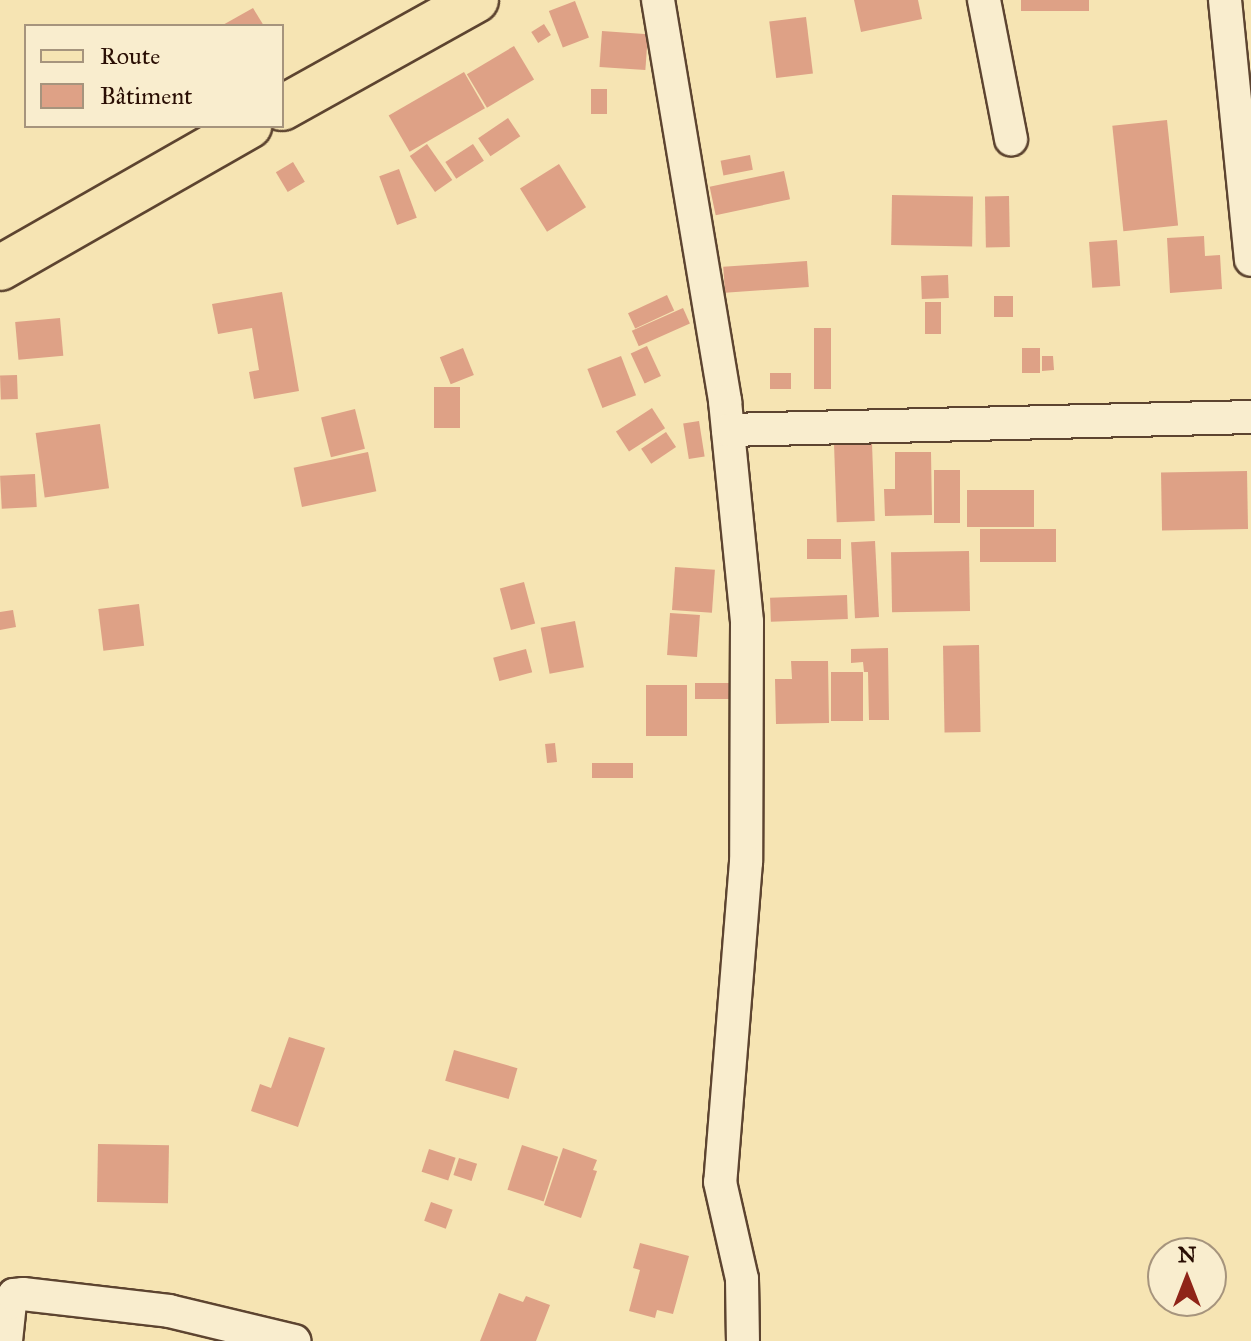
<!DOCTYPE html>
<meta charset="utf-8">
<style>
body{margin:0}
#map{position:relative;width:1251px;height:1341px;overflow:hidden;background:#f6e4b3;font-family:"IM FELL Great Primer",serif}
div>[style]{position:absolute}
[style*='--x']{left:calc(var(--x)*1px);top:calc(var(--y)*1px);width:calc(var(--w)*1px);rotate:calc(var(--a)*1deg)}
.building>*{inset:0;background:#dea186;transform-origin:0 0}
.roads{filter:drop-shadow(2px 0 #5d4430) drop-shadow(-2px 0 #5d4430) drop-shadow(0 2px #5d4430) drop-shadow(0 -2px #5d4430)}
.minor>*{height:32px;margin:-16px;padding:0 16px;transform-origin:16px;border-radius:16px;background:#f9edce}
.primary>*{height:44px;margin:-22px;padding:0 22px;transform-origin:22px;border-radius:22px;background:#f6e4b3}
span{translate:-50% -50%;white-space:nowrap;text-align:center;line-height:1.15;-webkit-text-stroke:6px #f9edce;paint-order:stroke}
.legend{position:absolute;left:24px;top:24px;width:260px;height:104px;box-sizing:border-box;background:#f9edce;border:2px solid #a6947d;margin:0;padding:10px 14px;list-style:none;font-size:24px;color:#2a0e04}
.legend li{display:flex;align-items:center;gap:16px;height:40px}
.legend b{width:40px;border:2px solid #a6947d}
.north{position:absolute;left:1147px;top:1237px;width:80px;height:80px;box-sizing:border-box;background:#f9edce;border:2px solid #a6947d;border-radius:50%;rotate:0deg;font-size:22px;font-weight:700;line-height:32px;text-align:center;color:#2a0e04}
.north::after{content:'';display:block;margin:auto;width:28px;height:36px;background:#8f2418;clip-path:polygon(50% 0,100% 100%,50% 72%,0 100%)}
</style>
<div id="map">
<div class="building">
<i style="clip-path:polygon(854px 0,918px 0,922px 19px,861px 32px)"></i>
<i style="left:1021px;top:0;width:68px;height:11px"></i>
<i style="left:575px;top:1px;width:39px;height:28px;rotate:69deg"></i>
<i style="clip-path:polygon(253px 8px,264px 26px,221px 26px)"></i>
<i style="left:806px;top:17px;width:57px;height:37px;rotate:83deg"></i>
<i style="left:544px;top:24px;width:13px;height:15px;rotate:58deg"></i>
<i style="left:602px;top:31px;width:46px;height:36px;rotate:4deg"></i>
<i style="left:514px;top:46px;width:39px;height:55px;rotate:59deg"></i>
<i style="left:464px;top:72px;width:42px;height:87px;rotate:60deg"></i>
<i style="left:591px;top:89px;width:16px;height:25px"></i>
<i style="left:508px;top:118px;width:22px;height:36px;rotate:56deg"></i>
<i style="left:1167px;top:120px;width:106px;height:55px;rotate:84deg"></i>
<i style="left:427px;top:144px;width:44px;height:21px;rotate:55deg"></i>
<i style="left:473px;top:144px;width:20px;height:33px;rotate:57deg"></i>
<i style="left:750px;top:155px;width:15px;height:30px;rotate:79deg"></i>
<i style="left:293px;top:162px;width:23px;height:20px;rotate:59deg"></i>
<i style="left:559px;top:164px;width:51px;height:46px;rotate:58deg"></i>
<i style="left:399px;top:169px;width:52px;height:21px;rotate:70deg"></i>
<i style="left:784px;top:171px;width:29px;height:76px;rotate:78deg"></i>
<i style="left:892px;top:195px;width:81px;height:50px;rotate:1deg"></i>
<i style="left:1009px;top:196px;width:51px;height:24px;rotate:89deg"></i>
<i style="clip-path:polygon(1204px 236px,1205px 256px,1220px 255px,1222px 289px,1170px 293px,1167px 238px)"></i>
<i style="left:1117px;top:240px;width:46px;height:28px;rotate:86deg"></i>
<i style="left:807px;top:261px;width:26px;height:84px;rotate:86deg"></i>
<i style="left:948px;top:275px;width:23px;height:27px;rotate:88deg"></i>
<i style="clip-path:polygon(282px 292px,299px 391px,254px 399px,249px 372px,259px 370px,252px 328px,218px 334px,212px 304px)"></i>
<i style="left:667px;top:295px;width:17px;height:43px;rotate:65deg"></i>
<i style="left:994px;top:296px;width:19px;height:21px"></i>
<i style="left:925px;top:302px;width:16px;height:32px"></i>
<i style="left:683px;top:308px;width:17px;height:56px;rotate:66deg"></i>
<i style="left:60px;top:318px;width:38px;height:45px;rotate:85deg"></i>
<i style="left:814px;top:328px;width:17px;height:61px"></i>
<i style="left:647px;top:346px;width:33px;height:18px;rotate:65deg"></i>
<i style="left:463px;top:348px;width:29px;height:25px;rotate:68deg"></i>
<i style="left:1022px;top:348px;width:18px;height:25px"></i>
<i style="left:621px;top:356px;width:42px;height:36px;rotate:69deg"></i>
<i style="clip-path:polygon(1042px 356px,1053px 356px,1054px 370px,1042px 371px)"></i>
<i style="left:770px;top:373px;width:21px;height:16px"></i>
<i style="left:17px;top:375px;width:24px;height:17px;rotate:88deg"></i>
<i style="left:434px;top:387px;width:26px;height:41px"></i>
<i style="left:652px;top:408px;width:24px;height:43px;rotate:57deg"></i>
<i style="left:355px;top:409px;width:41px;height:35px;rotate:76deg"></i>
<i style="left:699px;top:421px;width:36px;height:16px;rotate:81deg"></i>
<i style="left:100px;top:424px;width:65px;height:65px;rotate:82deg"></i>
<i style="left:666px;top:432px;width:18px;height:30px;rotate:56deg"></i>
<i style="left:872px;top:443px;width:78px;height:38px;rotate:88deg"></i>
<i style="left:368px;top:452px;width:40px;height:76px;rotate:78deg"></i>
<i style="clip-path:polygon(895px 452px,931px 452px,932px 515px,885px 516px,884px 489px,895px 489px)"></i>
<i style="left:934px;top:470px;width:26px;height:53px"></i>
<i style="left:1247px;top:471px;width:58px;height:86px;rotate:89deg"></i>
<i style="left:35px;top:474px;width:33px;height:35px;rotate:87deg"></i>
<i style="left:1034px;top:490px;width:37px;height:67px;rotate:90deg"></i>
<i style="left:1056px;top:529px;width:33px;height:76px;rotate:90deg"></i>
<i style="left:807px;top:539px;width:34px;height:20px"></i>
<i style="left:875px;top:541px;width:76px;height:24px;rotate:87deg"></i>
<i style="left:969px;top:551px;width:60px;height:78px;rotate:89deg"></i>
<i style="left:675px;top:567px;width:40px;height:43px;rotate:4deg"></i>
<i style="left:524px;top:582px;width:43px;height:25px;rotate:75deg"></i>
<i style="left:847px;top:595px;width:24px;height:77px;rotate:88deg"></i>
<i style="left:139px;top:604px;width:42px;height:41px;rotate:83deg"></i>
<i style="clip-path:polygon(13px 610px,16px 627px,0 630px,0 612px)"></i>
<i style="left:670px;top:613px;width:30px;height:42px;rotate:4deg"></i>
<i style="left:575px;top:621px;width:47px;height:35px;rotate:79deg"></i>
<i style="left:979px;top:645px;width:87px;height:36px;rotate:89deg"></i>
<i style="clip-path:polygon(888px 648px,889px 720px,869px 720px,868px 672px,864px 672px,863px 662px,851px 663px,851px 649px)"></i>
<i style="left:526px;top:649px;width:24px;height:34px;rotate:75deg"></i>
<i style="clip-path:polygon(791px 661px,828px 661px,829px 723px,776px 724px,775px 679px,792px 679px)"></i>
<i style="left:831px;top:672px;width:32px;height:49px"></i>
<i style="left:695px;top:683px;width:39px;height:16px"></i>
<i style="left:687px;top:685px;width:51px;height:41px;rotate:90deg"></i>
<i style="left:555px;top:743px;width:19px;height:10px;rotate:84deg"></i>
<i style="left:592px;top:763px;width:41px;height:15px"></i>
<i style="clip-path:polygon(289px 1037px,325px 1048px,298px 1127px,251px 1111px,260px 1084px,271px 1088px)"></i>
<i style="left:454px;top:1050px;width:66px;height:32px;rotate:16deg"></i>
<i style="left:98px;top:1144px;width:71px;height:58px;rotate:1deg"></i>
<i style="left:522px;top:1145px;width:38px;height:47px;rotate:18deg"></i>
<i style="clip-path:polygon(563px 1148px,597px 1160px,593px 1170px,597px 1171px,581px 1218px,544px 1205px)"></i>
<i style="left:429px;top:1149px;width:28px;height:24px;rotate:18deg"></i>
<i style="left:459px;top:1158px;width:19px;height:18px;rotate:18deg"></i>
<i style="left:431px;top:1202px;width:23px;height:20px;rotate:20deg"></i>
<i style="clip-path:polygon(640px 1243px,689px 1256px,673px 1314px,657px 1310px,655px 1318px,629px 1311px,640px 1270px,633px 1268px)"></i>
<i style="clip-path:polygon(499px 1293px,523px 1302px,526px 1296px,550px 1305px,536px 1341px,480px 1341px)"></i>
</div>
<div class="roads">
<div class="minor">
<i style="--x:658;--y:0;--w:407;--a:80.5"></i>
<i style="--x:725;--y:401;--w:222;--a:84.3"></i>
<i style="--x:747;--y:622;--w:240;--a:90.2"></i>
<i style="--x:746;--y:862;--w:321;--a:94.6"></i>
<i style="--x:720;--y:1182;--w:99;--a:77.2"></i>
<i style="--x:742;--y:1279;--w:62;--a:89.1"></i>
<i style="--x:984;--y:0;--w:142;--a:79"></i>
<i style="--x:1225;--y:0;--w:261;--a:84.3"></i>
<i style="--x:728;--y:430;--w:523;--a:-1.42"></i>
<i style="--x:6;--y:1341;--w:38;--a:-84"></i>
<i style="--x:10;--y:1303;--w:9;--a:-63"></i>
<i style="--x:14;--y:1295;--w:9;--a:-6"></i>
<i style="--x:23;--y:1294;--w:147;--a:6.6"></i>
<i style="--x:169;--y:1311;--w:129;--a:13.5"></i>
</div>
<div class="primary">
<i style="--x:282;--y:108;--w:222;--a:-29.1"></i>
<i style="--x:0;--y:268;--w:287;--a:-29.7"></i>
</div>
</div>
<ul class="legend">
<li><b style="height:10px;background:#f6e4b3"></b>Route</li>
<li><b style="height:22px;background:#dea186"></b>Bâtiment</li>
</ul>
<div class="north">N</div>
</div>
